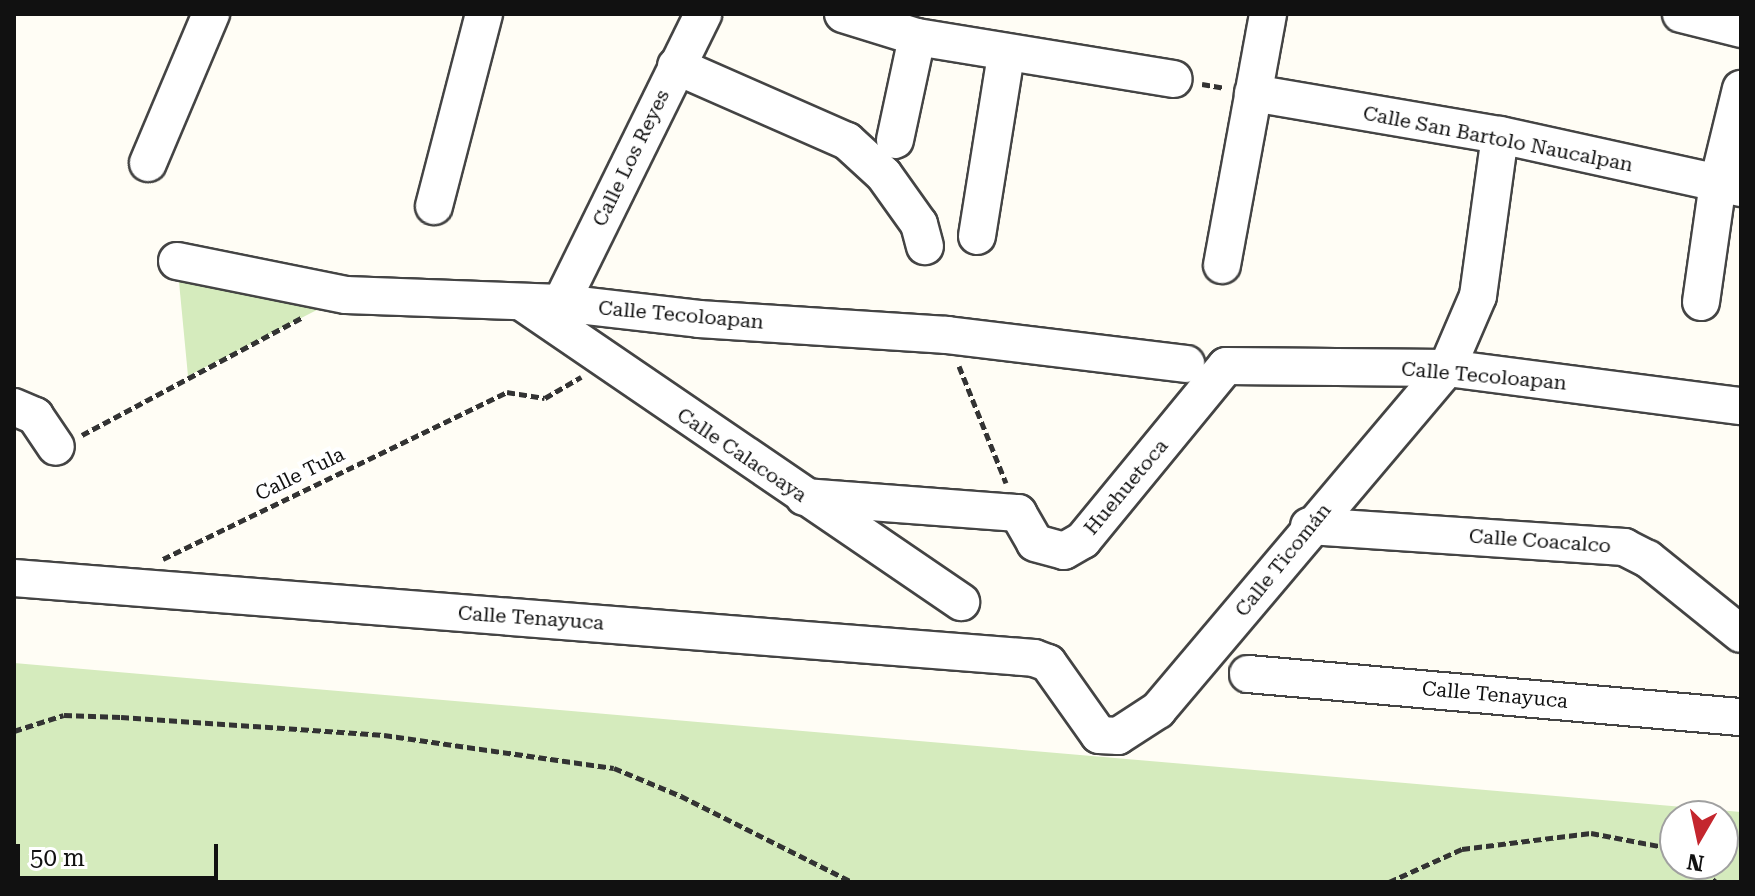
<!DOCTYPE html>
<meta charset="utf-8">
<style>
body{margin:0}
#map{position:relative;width:1755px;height:896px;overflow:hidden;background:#fffdf5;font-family:"Roboto Serif",serif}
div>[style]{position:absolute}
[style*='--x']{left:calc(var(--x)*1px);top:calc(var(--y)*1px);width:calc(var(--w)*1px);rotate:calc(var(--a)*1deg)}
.green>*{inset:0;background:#d5ebbd}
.path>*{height:5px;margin-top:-2.5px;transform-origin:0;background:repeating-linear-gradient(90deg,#333 0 8px,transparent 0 12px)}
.roads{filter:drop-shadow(2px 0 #444) drop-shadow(-2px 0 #444) drop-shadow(0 2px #444) drop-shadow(0 -2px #444)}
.minor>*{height:36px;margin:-18px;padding:0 18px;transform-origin:18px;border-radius:18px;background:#fff}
span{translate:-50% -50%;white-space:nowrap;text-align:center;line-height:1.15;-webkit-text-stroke:8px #fff;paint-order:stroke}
.street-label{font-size:20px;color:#111}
.frame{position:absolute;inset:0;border:16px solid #111;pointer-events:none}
.north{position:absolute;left:1659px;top:800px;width:80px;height:80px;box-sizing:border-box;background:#fff;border:2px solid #a0a0a0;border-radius:50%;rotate:189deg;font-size:22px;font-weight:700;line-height:32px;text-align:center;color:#111}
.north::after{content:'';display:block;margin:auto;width:28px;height:36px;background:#c4262e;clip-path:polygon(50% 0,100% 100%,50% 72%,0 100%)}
.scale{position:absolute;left:16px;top:844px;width:202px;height:36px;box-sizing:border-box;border:4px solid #111;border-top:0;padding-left:10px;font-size:24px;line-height:28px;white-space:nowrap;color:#111;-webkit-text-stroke:6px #fff;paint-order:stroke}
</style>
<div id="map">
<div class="green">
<i style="clip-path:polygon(177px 261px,346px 295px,188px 376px)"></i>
<i style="clip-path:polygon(evenodd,14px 663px,1741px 812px,1741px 882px,14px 882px,14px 663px,1675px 816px,1723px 816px,1723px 864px,1675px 864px,1675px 816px)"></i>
</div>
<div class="path">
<i style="--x:1202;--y:84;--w:22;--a:10"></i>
<i style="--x:959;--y:366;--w:126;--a:68.1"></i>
<i style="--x:82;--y:435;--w:251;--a:-28.1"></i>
<i style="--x:163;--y:559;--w:382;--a:-25.9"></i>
<i style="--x:507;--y:392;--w:38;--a:9"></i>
<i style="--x:545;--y:398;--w:42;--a:-30.3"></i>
<i style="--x:14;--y:731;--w:52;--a:-17.7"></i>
<i style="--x:64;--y:715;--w:57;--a:2"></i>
<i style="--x:121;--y:717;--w:264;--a:3.9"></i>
<i style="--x:384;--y:735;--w:232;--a:8.2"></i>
<i style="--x:614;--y:768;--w:73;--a:22.7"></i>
<i style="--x:681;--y:796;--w:191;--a:26.7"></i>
<i style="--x:1694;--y:864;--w:28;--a:39"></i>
<i style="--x:1389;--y:882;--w:80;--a:-24.3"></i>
<i style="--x:1462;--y:849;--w:130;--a:-7.1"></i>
<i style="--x:1591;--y:833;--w:86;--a:10.8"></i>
</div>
<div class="roads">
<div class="minor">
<i style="--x:843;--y:14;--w:77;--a:17.3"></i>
<i style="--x:917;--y:37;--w:260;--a:9.3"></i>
<i style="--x:1681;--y:14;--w:62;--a:14"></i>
<i style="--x:676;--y:66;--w:187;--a:23.7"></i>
<i style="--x:847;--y:141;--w:50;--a:42.6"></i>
<i style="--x:884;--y:175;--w:60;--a:54.5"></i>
<i style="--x:919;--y:224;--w:23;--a:75"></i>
<i style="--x:1253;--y:93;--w:251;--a:9.7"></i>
<i style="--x:1500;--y:135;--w:247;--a:12.4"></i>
<i style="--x:895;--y:140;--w:105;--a:-77.9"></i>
<i style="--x:148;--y:163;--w:162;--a:-67.1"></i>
<i style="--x:434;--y:206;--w:198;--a:-75.4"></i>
<i style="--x:977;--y:236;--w:184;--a:-80.9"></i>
<i style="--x:177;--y:261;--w:172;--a:11.4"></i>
<i style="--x:346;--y:295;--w:215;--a:2.1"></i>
<i style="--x:561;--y:303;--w:139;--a:6.6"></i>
<i style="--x:699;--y:319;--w:249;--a:3.7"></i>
<i style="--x:947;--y:335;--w:241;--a:6.9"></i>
<i style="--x:1222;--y:265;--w:255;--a:-79.6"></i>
<i style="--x:1701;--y:302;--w:120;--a:-81.9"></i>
<i style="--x:1718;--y:183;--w:97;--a:-76.3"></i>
<i style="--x:561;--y:303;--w:322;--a:-63.8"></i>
<i style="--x:526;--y:305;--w:527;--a:34.32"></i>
<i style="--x:14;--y:407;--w:23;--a:23"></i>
<i style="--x:35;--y:416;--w:37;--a:56"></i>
<i style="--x:804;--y:497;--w:215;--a:4.3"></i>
<i style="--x:1018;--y:513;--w:34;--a:60"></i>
<i style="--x:1035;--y:543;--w:30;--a:15"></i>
<i style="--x:1064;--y:551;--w:22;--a:-30"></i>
<i style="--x:1083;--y:540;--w:225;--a:-50.6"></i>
<i style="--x:1226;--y:366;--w:221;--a:0.5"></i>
<i style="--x:1447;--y:368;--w:296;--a:7.4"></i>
<i style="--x:1309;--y:526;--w:316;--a:3.8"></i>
<i style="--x:1624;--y:547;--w:27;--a:27"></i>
<i style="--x:1648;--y:559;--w:119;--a:38.9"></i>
<i style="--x:14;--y:578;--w:1023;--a:4.48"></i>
<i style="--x:1034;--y:658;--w:15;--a:20"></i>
<i style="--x:1048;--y:663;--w:88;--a:54.7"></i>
<i style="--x:1099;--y:735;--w:19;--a:3"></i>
<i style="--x:1118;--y:736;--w:48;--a:-33"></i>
<i style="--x:1158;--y:710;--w:448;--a:-49.8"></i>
<i style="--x:1447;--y:368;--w:78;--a:-66.7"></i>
<i style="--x:1478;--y:296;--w:162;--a:-82.2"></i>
<i style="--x:1248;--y:674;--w:495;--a:5"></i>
</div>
</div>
<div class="street-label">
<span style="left:1498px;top:139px;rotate:11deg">Calle San Bartolo Naucalpan</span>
<span style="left:631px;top:158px;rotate:-64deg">Calle Los Reyes</span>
<span style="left:681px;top:315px;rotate:5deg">Calle Tecoloapan</span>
<span style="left:1484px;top:376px;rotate:5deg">Calle Tecoloapan</span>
<span style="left:742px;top:455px;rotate:34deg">Calle Calacoaya</span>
<span style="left:300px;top:474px;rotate:-26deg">Calle Tula</span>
<span style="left:1126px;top:487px;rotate:-50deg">Huehuetoca</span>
<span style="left:1540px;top:541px;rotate:4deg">Calle Coacalco</span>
<span style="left:1283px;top:560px;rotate:-51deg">Calle Ticomán</span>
<span style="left:531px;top:618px;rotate:4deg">Calle Tenayuca</span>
<span style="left:1495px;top:695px;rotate:5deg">Calle Tenayuca</span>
</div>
<div class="frame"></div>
<div class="north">N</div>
<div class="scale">50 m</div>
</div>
